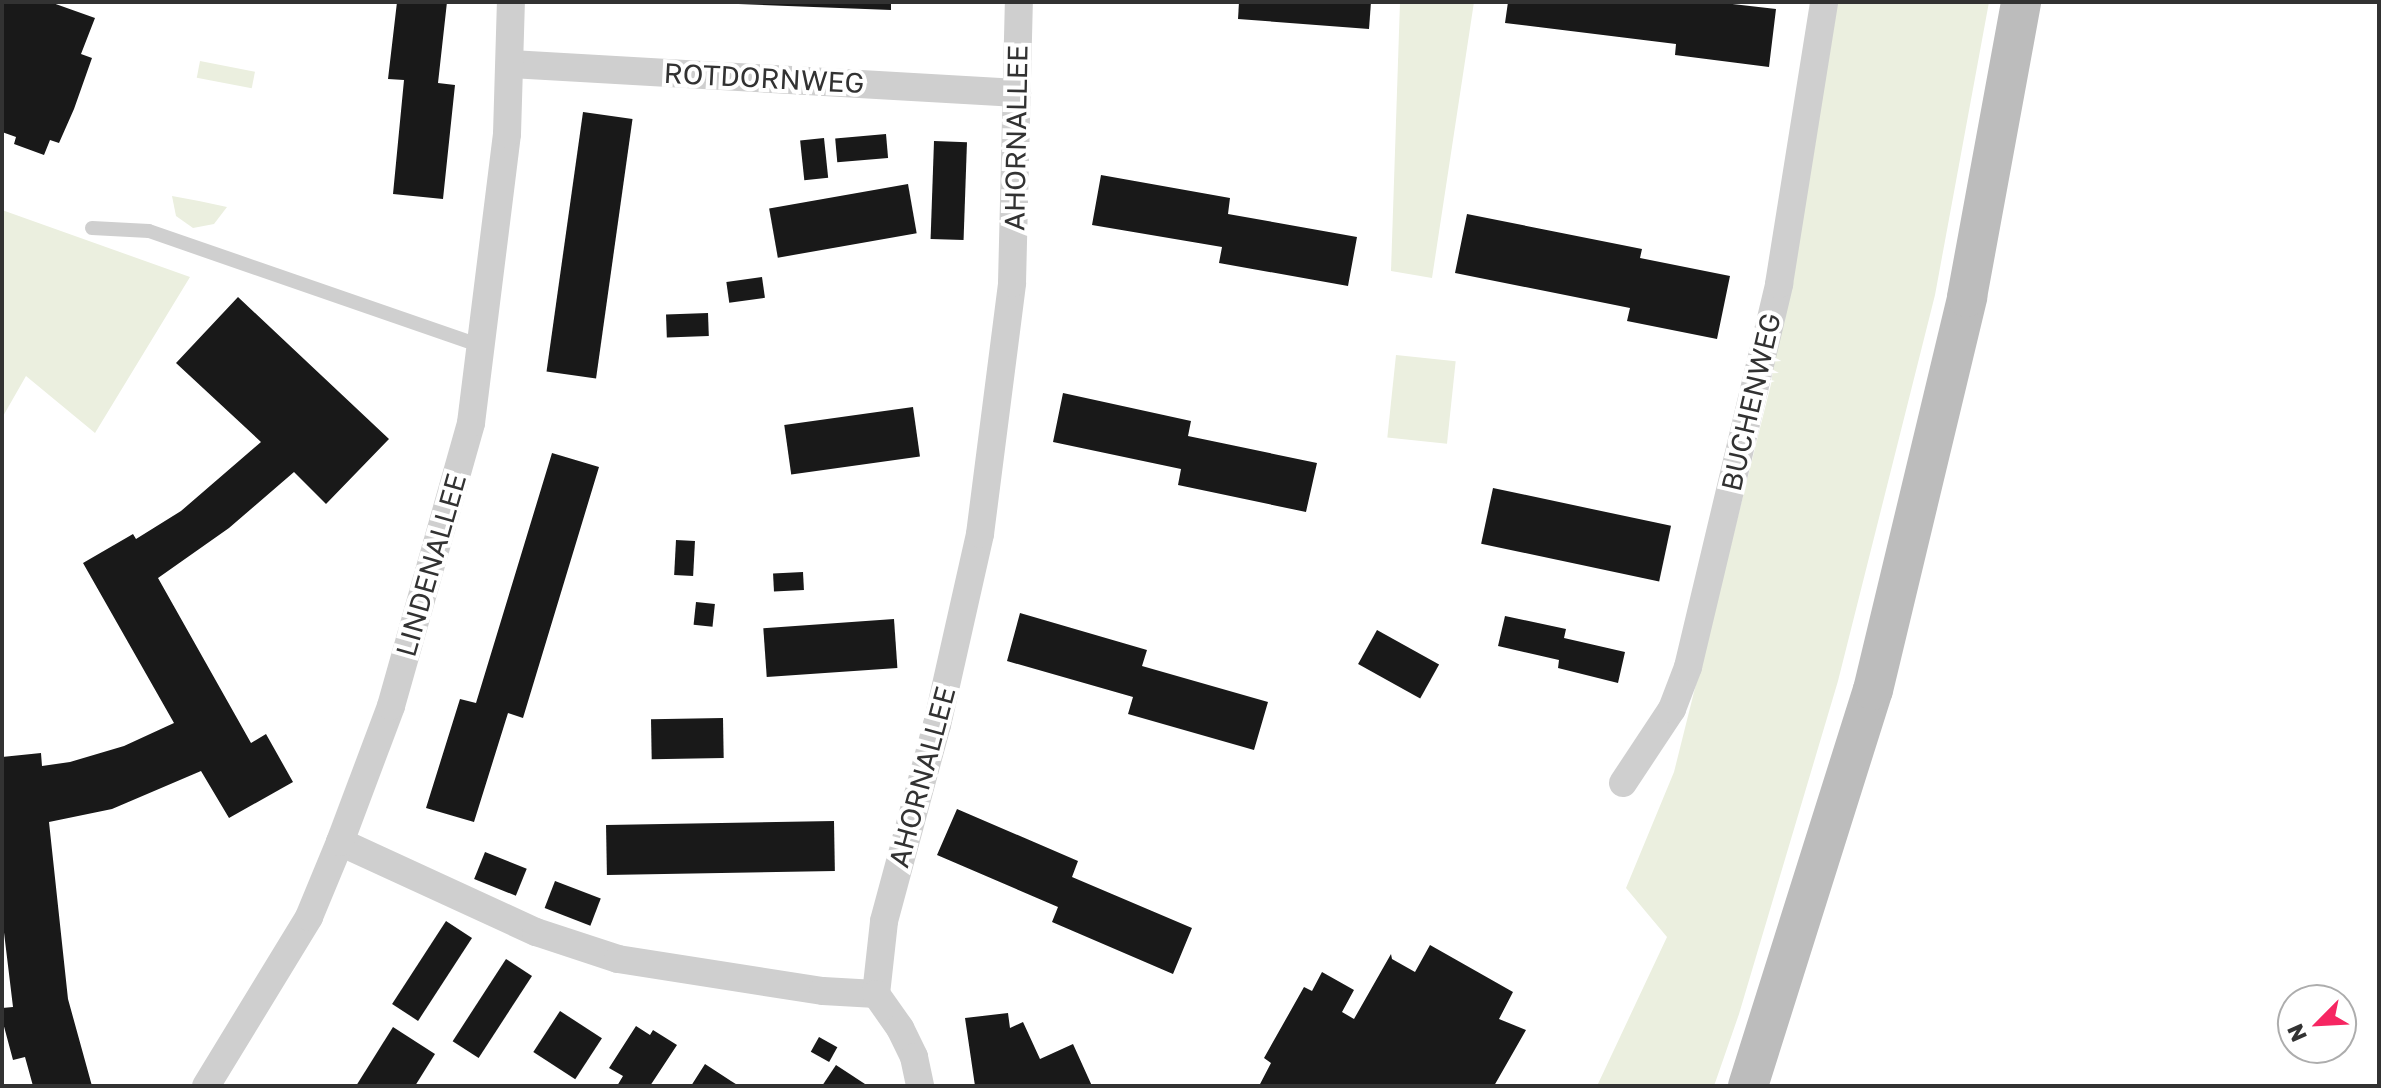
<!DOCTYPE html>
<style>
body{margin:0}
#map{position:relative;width:2381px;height:1088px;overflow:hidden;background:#fff;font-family:"Golos Text",sans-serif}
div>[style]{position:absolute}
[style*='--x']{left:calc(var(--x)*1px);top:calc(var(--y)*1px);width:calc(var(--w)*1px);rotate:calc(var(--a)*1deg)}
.green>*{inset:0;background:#ebefdf;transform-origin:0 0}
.building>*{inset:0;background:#191919;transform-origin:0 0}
.lane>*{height:14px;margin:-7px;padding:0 7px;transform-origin:7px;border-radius:7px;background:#cfcfcf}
.street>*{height:28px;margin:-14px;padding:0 14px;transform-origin:14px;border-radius:14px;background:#cfcfcf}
.secondary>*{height:40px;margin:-20px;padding:0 20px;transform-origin:20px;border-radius:20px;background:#bcbcbc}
span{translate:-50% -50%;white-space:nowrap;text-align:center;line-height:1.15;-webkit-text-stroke:8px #fff;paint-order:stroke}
.street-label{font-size:28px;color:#323232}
.frame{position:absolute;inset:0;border:4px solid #323232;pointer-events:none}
.north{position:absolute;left:2277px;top:984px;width:80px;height:80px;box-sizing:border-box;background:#fff;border:2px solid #adadad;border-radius:50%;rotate:246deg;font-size:22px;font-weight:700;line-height:32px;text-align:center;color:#323232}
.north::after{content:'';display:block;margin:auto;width:28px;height:36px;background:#f62662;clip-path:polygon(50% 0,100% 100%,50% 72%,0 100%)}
</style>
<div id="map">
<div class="green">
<i style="clip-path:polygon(1400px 2px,1474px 2px,1432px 278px,1391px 271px)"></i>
<i style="clip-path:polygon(1823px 2px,1989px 2px,1935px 295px,1838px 681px,1739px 1014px,1714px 1086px,1597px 1086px,1667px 937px,1626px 888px,1674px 772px,1771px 384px)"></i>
<i style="left:200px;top:61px;width:56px;height:17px;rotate:11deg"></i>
<i style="clip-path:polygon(172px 196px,199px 201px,227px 207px,214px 224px,193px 228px,176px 216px)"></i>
<i style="clip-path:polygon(2px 210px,190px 277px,95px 433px,26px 376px,2px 418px)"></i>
<i style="left:1396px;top:355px;width:60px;height:83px;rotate:6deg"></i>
</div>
<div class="building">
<i style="clip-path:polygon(2px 2px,50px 2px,95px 18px,81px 54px,92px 58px,74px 109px,59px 143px,50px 140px,44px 155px,14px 144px,16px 137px,2px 132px)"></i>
<i style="clip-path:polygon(397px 2px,447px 2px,438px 83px,455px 85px,443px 199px,393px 194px,404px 80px,388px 79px)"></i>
<i style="clip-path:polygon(687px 2px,891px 2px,891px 10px)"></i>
<i style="clip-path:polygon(1239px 2px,1371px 2px,1369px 29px,1238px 19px)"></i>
<i style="clip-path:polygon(1508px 2px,1715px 2px,1776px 9px,1769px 67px,1675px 55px,1676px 44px,1505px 23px)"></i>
<i style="left:583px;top:112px;width:50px;height:262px;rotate:8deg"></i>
<i style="left:886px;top:134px;width:24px;height:51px;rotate:85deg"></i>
<i style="left:824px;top:138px;width:40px;height:24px;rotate:84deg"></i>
<i style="left:934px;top:141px;width:33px;height:98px;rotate:2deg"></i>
<i style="clip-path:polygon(1101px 175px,1230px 198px,1228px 214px,1357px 237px,1348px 286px,1219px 263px,1222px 247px,1092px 225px)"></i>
<i style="left:908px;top:184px;width:50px;height:141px;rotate:80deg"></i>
<i style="clip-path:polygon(1467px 214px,1642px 249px,1640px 258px,1730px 276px,1717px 339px,1627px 321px,1630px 308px,1455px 273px)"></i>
<i style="left:762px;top:277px;width:21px;height:36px;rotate:82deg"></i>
<i style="clip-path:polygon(238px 297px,389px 439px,326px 504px,294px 472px,229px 528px,158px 578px,251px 743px,266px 734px,293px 782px,229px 818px,201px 771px,112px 809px,49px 822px,68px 999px,92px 1086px,33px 1086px,25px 1057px,13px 1060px,2px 1019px,2px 1008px,13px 1007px,2px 916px,2px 757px,41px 753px,42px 766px,70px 762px,124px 746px,174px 723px,83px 563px,133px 534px,136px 539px,181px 511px,261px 442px,176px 363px)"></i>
<i style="left:708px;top:313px;width:23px;height:42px;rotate:88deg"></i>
<i style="clip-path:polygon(1063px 393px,1191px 421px,1188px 436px,1317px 463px,1306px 512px,1178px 485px,1181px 469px,1053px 442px)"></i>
<i style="left:913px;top:407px;width:50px;height:130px;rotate:82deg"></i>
<i style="clip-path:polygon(552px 453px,599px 467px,523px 718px,508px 713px,474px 822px,426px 808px,460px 699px,476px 703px)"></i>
<i style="left:1493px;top:488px;width:182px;height:57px;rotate:12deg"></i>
<i style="left:676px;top:540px;width:19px;height:35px;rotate:3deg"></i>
<i style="left:803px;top:572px;width:18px;height:30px;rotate:87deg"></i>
<i style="left:696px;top:602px;width:19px;height:23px;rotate:6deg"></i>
<i style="clip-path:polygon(1020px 613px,1147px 650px,1142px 666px,1268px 702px,1254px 750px,1128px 714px,1133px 697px,1007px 661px)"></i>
<i style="clip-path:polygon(1505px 616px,1566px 629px,1564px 638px,1625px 652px,1618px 683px,1558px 668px,1559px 660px,1498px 646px)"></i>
<i style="left:894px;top:619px;width:49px;height:131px;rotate:86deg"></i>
<i style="left:1377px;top:630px;width:71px;height:39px;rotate:29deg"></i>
<i style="left:723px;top:718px;width:40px;height:72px;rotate:89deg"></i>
<i style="clip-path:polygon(957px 809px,1078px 861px,1072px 877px,1192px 928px,1173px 974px,1052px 922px,1058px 907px,937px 855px)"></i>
<i style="left:834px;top:821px;width:50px;height:228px;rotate:89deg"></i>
<i style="left:485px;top:852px;width:45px;height:29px;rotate:22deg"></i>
<i style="left:555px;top:881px;width:49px;height:29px;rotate:21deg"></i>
<i style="left:446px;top:921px;width:31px;height:99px;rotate:33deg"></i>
<i style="clip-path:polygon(1430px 945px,1513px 992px,1499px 1019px,1526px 1030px,1494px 1086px,1259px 1086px,1271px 1063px,1264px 1058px,1304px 987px,1312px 991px,1322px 972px,1354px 990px,1342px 1012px,1354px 1019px,1391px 954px,1392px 959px,1415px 972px)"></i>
<i style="left:506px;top:959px;width:31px;height:98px;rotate:33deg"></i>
<i style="left:560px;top:1011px;width:50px;height:49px;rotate:33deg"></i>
<i style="clip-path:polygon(1008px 1013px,1010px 1028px,1023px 1022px,1040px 1059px,1073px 1044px,1092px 1086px,975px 1086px,965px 1018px)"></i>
<i style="clip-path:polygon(636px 1026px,650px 1035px,653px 1030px,677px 1045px,650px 1086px,617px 1086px,623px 1076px,609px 1068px)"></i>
<i style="clip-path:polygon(393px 1027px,435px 1054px,415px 1086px,356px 1086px)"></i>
<i style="left:819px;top:1037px;width:21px;height:17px;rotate:29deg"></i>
<i style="clip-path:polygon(705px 1064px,731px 1081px,739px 1086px,691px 1086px)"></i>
<i style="clip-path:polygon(836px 1065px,865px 1084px,863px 1086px,822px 1086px)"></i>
</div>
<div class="lane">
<i style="--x:92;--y:228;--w:57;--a:3"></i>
<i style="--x:149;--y:231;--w:352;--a:19.1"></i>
</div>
<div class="street">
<i style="--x:511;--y:64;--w:507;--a:3.28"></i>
<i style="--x:1623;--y:783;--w:89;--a:-56.5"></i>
<i style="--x:1672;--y:709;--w:45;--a:-69.1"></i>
<i style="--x:1688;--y:667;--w:394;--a:-76.6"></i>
<i style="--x:1779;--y:284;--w:286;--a:-80.9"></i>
<i style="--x:340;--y:842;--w:216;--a:24.7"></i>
<i style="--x:536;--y:932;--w:86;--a:18.2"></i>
<i style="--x:618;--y:959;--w:207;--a:8.9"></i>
<i style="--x:823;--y:991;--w:53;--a:3.2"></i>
<i style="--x:876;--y:994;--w:73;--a:-83.7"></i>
<i style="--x:884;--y:921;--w:203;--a:-74.9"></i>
<i style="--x:937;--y:725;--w:196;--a:-77.3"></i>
<i style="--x:980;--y:534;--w:253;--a:-82.7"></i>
<i style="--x:1012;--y:283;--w:281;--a:-88.6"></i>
<i style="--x:876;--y:994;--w:42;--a:54.8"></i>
<i style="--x:900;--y:1028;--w:32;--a:64"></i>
<i style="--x:914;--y:1057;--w:30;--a:78"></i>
<i style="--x:206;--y:1086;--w:198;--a:-58.6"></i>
<i style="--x:309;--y:917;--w:81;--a:-67.5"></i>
<i style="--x:340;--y:842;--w:145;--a:-69.4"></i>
<i style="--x:391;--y:706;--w:294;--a:-74.2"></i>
<i style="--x:471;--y:423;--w:291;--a:-82.9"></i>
<i style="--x:507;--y:134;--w:132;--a:-88.3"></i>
</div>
<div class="secondary">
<i style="--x:1748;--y:1086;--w:415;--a:-72.5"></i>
<i style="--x:1873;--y:690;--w:404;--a:-76.5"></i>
<i style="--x:1967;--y:297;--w:300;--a:-79.6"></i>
</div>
<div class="street-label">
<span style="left:764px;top:78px;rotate:3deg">ROTDORNWEG</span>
<span style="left:1016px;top:138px;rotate:-89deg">AHORNALLEE</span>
<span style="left:1751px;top:402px;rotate:-77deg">BUCHENWEG</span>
<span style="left:431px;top:565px;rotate:-74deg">LINDENALLEE</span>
<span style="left:922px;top:777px;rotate:-75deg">AHORNALLEE</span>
</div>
<div class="frame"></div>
<div class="north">N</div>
</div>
